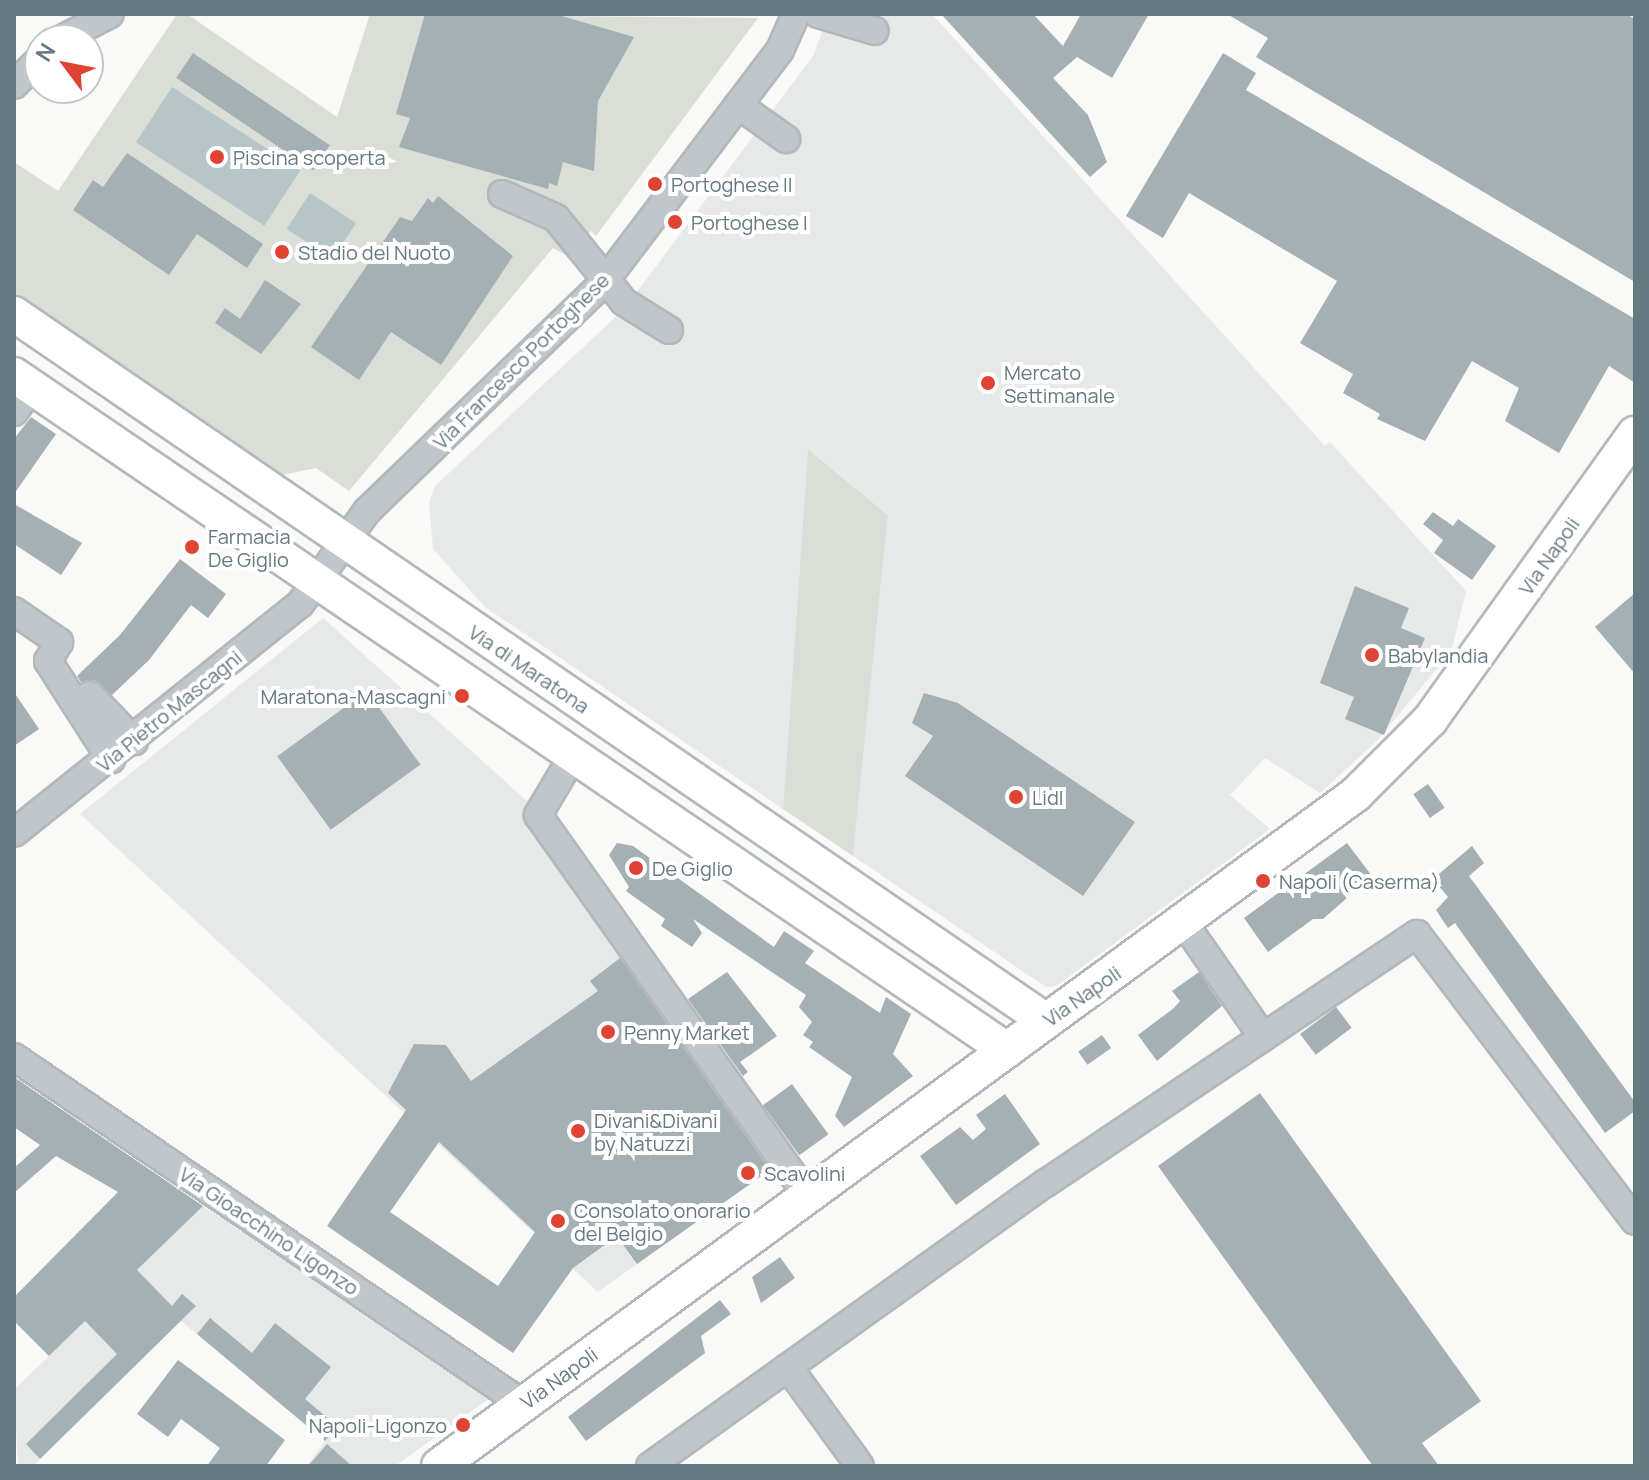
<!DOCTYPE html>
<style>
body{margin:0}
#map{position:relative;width:1649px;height:1480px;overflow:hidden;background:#f9f9f7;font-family:Manrope,sans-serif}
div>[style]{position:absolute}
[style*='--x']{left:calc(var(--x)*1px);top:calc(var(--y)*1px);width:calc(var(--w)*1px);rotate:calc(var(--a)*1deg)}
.built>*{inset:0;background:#e7e9e8}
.green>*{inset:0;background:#daded7}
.water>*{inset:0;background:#b6c5c7;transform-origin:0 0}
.building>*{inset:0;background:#a5b0b4;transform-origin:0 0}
.roads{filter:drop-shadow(2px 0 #b2b8bb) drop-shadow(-2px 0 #b2b8bb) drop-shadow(0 2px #b2b8bb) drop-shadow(0 -2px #b2b8bb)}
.minor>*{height:26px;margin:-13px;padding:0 13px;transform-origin:13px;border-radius:13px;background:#c0c6c9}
.major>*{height:34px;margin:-17px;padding:0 17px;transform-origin:17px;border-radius:17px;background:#fff}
.dots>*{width:22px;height:22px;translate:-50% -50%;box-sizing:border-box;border:4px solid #fff;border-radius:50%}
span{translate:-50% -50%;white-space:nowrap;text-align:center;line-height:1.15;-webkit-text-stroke:8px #fff;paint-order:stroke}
.poi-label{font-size:20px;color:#657981}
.left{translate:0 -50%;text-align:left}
.right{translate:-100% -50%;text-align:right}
.street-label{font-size:20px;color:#657981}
.frame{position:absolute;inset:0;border:16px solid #657981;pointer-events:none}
.north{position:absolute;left:24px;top:24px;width:80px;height:80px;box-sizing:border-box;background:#fff;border:2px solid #c1c9cd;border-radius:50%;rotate:302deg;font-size:22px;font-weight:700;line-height:32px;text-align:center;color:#657981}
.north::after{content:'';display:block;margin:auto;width:28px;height:36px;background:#de4333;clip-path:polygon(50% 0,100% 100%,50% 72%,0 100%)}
</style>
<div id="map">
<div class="built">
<i style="clip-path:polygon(829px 14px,932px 14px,1325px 446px,1330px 442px,1466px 591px,1451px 652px,1376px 742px,1320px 793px,1265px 758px,1230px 795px,1270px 829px,1056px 986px,1046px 987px,853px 856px,888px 515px,816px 455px,808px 450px,783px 809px,485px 607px,433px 549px,429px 502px,435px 486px,625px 308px,813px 56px)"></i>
<i style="clip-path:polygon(323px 618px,527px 801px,548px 768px,570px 783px,553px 814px,795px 1151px,598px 1292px,80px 814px)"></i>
<i style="clip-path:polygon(203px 1206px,490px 1398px,395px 1466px,307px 1466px,325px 1441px,181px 1321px,33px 1466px,18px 1466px,14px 1390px)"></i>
</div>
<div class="green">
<i style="clip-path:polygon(177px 14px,187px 14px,337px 117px,370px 14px,758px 18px,596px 236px,591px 231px,569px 257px,553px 248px,349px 491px,316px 468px,282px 475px,14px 293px,14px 162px,58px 191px)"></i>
<i style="clip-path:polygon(808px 449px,888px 515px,853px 856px,783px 809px)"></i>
</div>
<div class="water">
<i style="left:172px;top:87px;width:153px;height:66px;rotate:33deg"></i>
<i style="left:310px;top:193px;width:55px;height:43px;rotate:33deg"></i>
</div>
<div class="building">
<i style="clip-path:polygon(425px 14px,555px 14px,634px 37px,598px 101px,594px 171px,563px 162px,557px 186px,549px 183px,548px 189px,399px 147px,410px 118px,396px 114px)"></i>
<i style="clip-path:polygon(941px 14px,1033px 14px,1063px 46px,1081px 14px,1149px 14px,1112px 78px,1077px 57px,1053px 78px,1088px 115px,1107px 162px,1090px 177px)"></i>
<i style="clip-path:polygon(1227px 14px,1626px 14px,1635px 19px,1635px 282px,1256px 57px,1268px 38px)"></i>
<i style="left:193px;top:53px;width:165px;height:30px;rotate:34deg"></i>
<i style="clip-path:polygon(1223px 53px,1256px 73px,1246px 90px,1635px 319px,1635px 383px,1609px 366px,1559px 453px,1505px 421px,1519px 388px,1472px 361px,1425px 441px,1377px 419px,1380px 414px,1343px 393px,1353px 374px,1300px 343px,1337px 281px,1189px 193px,1163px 238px,1126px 216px)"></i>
<i style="clip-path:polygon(127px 153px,263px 244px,247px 268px,197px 234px,169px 275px,73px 210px,93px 180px,103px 187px)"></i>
<i style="clip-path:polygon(438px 196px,513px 256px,441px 365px,391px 332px,359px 380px,311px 347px,400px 217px,412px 221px,428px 198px,433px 203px)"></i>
<i style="clip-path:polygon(265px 280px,301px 304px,261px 354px,215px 323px,225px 308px,240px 319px)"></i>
<i style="clip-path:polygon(31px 417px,56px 434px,14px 494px,14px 439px)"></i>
<i style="clip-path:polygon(14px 504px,82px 543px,61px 575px,14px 544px)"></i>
<i style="clip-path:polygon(1433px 512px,1453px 526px,1458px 519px,1496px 546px,1472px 580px,1434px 553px,1443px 540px,1423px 524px)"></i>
<i style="clip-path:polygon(180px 559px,226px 594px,208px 618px,191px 605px,149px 660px,112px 695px,95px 680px,81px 682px,77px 676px,120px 635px)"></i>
<i style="clip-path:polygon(1355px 586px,1409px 608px,1401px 628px,1425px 638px,1384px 735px,1345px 719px,1354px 697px,1320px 683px)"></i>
<i style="clip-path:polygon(1635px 593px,1635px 674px,1595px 627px)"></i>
<i style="left:367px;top:691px;width:91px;height:111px;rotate:54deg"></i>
<i style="clip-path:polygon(14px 692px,39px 729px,14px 746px)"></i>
<i style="clip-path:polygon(924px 693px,958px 703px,1135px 822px,1083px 896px,905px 776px,933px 736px,912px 723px)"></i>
<i style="left:1428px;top:784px;width:29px;height:18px;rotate:55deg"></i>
<i style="clip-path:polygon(617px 843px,633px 846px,774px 947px,784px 931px,814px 951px,805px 963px,880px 1013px,886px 997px,911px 1014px,893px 1054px,913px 1076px,844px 1127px,835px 1116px,852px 1077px,809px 1047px,813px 1042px,803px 1035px,812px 1022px,799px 1007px,806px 995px,693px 919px,702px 933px,692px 947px,661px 926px,665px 919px,626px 891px,629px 887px,609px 855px)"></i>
<i style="clip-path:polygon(1347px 843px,1372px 876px,1323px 919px,1313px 919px,1268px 952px,1244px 918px)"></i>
<i style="clip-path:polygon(1472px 846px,1484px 863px,1469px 876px,1635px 1102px,1635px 1111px,1605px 1133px,1455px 923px,1448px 928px,1436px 910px,1448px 897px,1433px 879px)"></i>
<i style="clip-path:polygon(evenodd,620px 958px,770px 1170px,637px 1264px,617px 1236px,573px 1268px,513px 1353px,327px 1226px,406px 1110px,388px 1093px,414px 1044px,446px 1045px,471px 1081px,598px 991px,590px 981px,620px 958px,439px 1142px,535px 1232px,498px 1286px,390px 1212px,439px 1142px)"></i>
<i style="clip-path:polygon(727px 972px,777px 1036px,740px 1062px,748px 1072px,743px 1076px,688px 999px)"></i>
<i style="clip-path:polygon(1199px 972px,1222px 1006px,1157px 1061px,1138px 1035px,1174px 1008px,1180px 1001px,1172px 991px)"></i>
<i style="left:1336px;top:1007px;width:26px;height:45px;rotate:53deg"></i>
<i style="left:1102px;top:1035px;width:16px;height:29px;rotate:55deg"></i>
<i style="clip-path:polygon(14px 1077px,203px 1206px,137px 1270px,172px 1306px,182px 1294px,196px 1306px,40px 1459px,26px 1444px,117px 1354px,85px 1321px,49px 1356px,14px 1321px,14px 1297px,118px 1192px,56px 1156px,14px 1193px,14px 1168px,40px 1145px,14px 1127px)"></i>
<i style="left:792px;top:1084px;width:62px;height:36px;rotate:54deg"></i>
<i style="clip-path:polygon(1260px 1093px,1481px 1401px,1422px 1443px,1439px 1466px,1373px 1466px,1158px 1166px)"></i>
<i style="clip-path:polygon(1005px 1094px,1040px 1144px,956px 1205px,920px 1156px,960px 1127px,973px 1140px,986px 1129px,976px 1115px)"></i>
<i style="clip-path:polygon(780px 1257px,795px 1278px,761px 1303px,752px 1277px)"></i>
<i style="clip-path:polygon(720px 1300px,731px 1314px,701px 1336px,705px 1353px,586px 1441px,568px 1417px)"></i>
<i style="clip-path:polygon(210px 1318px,252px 1353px,275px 1323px,331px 1367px,305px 1399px,337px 1426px,325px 1441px,197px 1334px)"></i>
<i style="clip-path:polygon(178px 1360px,285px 1440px,266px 1466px,207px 1466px,220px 1448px,181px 1419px,168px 1437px,137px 1414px)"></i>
<i style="clip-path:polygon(327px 1444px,352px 1466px,308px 1466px)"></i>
</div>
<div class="roads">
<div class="minor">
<i style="--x:818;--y:14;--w:59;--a:16.6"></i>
<i style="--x:60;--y:40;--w:56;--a:-27.5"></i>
<i style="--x:14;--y:85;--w:37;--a:-45"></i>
<i style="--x:738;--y:105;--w:59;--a:35.3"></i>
<i style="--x:502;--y:194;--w:59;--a:24"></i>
<i style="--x:556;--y:218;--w:108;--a:51"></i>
<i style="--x:624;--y:302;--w:53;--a:31.9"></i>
<i style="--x:14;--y:412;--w:31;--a:-54"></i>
<i style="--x:14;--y:611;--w:55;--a:34.6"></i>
<i style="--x:59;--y:642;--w:22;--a:120"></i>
<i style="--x:48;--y:661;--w:117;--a:57.3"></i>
<i style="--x:90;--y:695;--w:64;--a:46.3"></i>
<i style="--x:574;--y:754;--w:71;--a:120.5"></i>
<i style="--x:538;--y:815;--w:467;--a:54.7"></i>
<i style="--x:14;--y:833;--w:366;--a:-38.7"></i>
<i style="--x:300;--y:604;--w:115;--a:-54.2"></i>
<i style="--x:367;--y:511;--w:330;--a:-44"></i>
<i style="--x:604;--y:282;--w:291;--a:-52.8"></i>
<i style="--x:780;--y:50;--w:39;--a:-66"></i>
<i style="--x:1184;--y:923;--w:139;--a:55.3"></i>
<i style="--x:14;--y:1057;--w:616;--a:34.28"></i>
<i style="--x:788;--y:1367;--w:122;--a:54"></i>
<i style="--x:650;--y:1466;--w:487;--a:-35.6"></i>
<i style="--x:1046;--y:1183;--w:447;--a:-33.9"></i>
<i style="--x:1417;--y:934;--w:360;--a:52.8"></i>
</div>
<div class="major">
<i style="--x:14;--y:314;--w:1251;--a:34.41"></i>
<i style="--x:14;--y:375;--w:1201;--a:34.21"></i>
<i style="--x:439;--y:1466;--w:1137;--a:-36.23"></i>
<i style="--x:1356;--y:794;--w:105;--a:-45"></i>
<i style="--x:1430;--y:720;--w:352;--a:-54.4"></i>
</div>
</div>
<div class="dots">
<i style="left:217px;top:157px;background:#de4333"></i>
<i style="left:655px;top:184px;background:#de4333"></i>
<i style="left:675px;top:222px;background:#de4333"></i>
<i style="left:282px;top:252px;background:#de4333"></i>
<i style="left:988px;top:383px;background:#de4333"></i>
<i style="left:192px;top:547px;background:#de4333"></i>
<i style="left:1372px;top:655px;background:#de4333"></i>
<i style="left:462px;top:696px;background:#de4333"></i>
<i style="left:1016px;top:797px;background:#de4333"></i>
<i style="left:636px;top:868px;background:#de4333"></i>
<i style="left:1263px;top:881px;background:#de4333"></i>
<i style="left:608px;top:1032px;background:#de4333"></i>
<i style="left:578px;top:1131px;background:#de4333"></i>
<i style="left:748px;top:1173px;background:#de4333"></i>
<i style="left:558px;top:1221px;background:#de4333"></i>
<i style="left:463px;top:1425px;background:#de4333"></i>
</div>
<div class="poi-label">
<span class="left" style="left:233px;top:157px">Piscina scoperta</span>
<span class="left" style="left:671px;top:184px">Portoghese II</span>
<span class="left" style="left:691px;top:222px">Portoghese I</span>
<span class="left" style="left:298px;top:252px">Stadio del Nuoto</span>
<span class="left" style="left:1004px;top:384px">Mercato<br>Settimanale</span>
<span class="left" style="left:208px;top:548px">Farmacia<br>De Giglio</span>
<span class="left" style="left:1388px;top:655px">Babylandia</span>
<span class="right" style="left:446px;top:696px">Maratona-Mascagni</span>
<span class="left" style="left:1032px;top:797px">Lidl</span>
<span class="left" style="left:652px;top:868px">De Giglio</span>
<span class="left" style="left:1279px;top:881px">Napoli (Caserma)</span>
<span class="left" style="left:624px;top:1032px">Penny Market</span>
<span class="left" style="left:594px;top:1132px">Divani&amp;Divani<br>by Natuzzi</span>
<span class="left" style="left:764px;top:1173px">Scavolini</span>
<span class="left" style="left:574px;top:1222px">Consolato onorario<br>del Belgio</span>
<span class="right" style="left:447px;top:1425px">Napoli-Ligonzo</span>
</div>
<div class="street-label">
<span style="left:521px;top:361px;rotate:-45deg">Via Francesco Portoghese</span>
<span style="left:1549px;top:556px;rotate:-55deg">Via Napoli</span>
<span style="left:529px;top:669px;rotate:34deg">Via di Maratona</span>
<span style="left:169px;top:711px;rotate:-39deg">Via Pietro Mascagni</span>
<span style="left:1082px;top:996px;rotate:-35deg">Via Napoli</span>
<span style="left:269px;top:1231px;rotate:34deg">Via Gioacchino Ligonzo</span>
<span style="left:559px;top:1378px;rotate:-36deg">Via Napoli</span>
</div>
<div class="frame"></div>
<div class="north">N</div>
</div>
